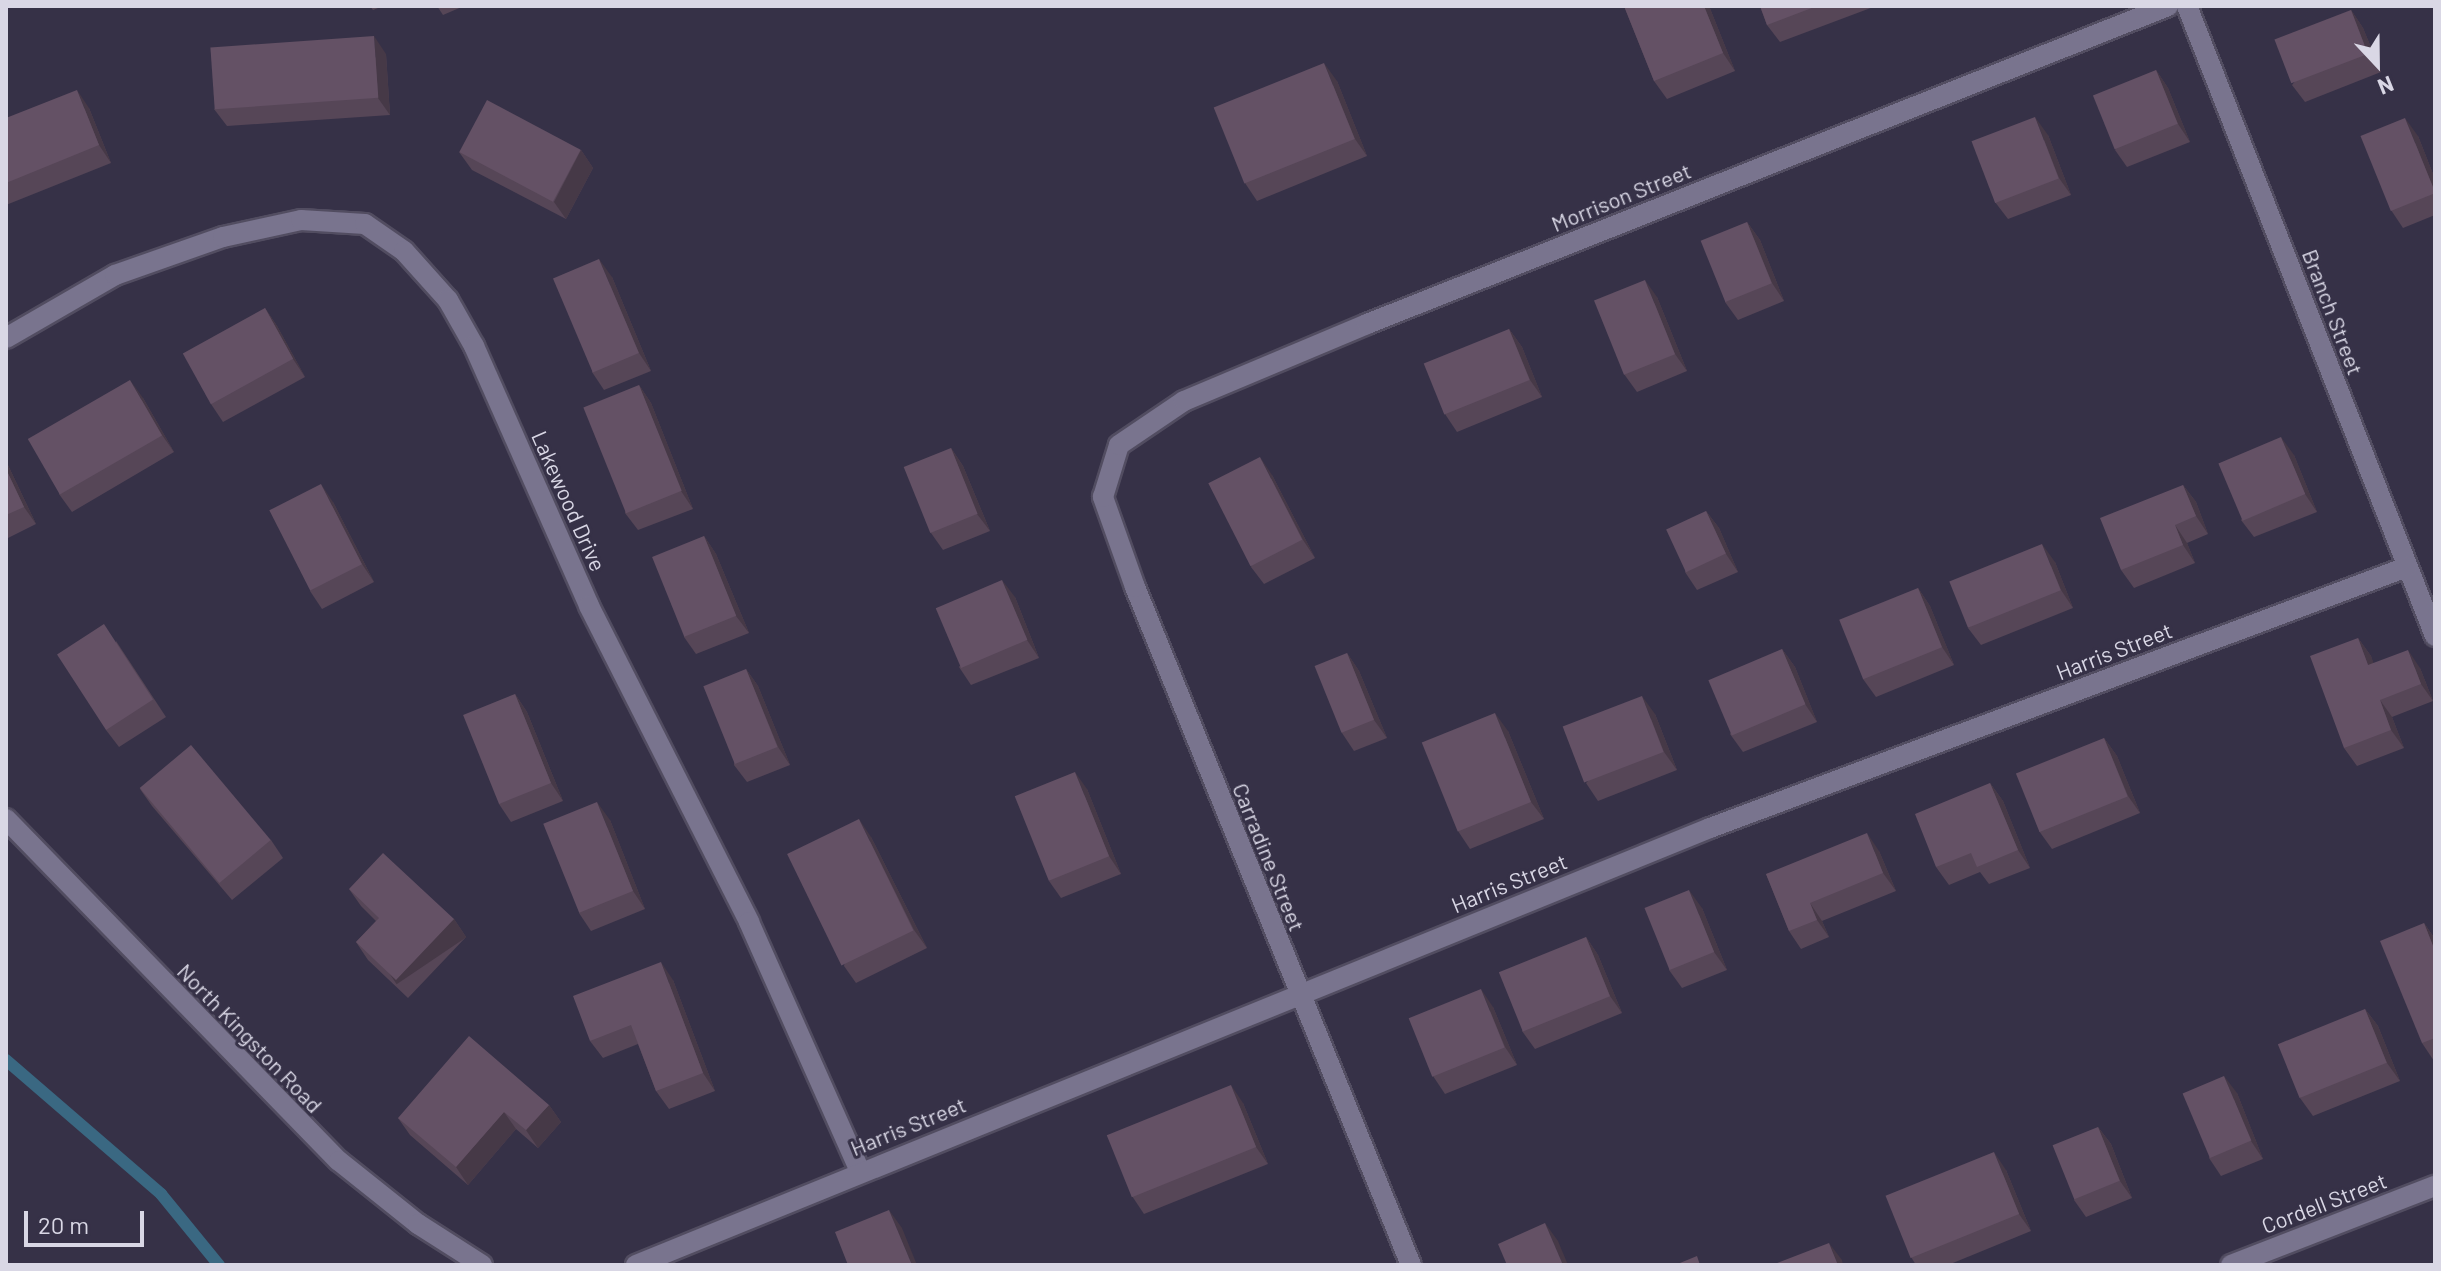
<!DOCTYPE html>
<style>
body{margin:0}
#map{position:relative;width:2441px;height:1271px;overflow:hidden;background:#363147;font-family:Barlow,sans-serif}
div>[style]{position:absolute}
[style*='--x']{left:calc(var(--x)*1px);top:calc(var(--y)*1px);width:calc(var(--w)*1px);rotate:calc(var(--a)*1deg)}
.stream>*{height:12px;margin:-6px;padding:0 6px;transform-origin:6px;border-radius:6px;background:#3a6882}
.roads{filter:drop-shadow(2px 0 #524d61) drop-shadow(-2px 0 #524d61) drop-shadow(0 2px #524d61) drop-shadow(0 -2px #524d61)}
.minor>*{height:20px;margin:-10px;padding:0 10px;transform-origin:10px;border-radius:10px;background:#79748e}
.wall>*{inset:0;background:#564657}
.shaded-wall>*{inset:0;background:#463947;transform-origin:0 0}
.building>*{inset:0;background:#645165;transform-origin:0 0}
span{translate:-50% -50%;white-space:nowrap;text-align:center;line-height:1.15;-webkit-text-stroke:6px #363147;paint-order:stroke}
.street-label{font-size:22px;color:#d9d7e5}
.frame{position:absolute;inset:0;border:8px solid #d9d7e5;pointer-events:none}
.north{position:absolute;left:2337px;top:24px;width:80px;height:80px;-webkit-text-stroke:6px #363147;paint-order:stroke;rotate:158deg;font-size:22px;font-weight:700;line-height:32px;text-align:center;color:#d9d7e5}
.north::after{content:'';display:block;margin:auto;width:28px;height:36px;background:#d9d7e5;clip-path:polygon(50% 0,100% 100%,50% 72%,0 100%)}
.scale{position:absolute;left:24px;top:1211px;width:120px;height:36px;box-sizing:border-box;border:4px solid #d9d7e5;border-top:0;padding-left:10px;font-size:24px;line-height:28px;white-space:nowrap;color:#d9d7e5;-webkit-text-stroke:6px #363147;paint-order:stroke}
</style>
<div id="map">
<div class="stream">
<i style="--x:6;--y:1060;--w:205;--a:40.8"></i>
<i style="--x:161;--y:1194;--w:92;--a:50.8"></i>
</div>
<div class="roads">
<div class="minor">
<i style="--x:2187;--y:6;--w:677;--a:68.51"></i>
<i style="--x:6;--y:338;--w:126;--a:-30"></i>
<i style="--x:115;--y:275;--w:114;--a:-19.4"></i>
<i style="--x:223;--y:237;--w:80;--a:-12.3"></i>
<i style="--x:301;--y:220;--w:64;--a:3.6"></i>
<i style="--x:365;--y:224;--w:47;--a:34.7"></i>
<i style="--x:404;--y:251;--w:66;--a:48.1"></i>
<i style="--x:448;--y:300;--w:53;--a:60.5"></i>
<i style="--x:474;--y:346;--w:284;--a:66.1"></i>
<i style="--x:589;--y:606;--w:354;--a:63.1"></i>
<i style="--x:749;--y:922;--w:273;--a:66"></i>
<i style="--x:6;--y:819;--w:477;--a:45.8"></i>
<i style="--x:339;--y:1161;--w:101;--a:38.6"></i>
<i style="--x:418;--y:1224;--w:76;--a:32.6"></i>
<i style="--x:636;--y:1265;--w:1160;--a:-22.14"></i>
<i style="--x:1710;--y:828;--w:744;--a:-20.53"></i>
<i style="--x:1411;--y:1265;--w:732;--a:-112.15"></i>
<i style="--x:1135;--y:587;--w:96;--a:-109.6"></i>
<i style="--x:1103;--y:497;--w:54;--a:-72.9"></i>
<i style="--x:1119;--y:445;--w:78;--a:-34.1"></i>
<i style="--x:1184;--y:401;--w:199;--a:-22.8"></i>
<i style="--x:1367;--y:324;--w:862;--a:-21.65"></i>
<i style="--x:2231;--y:1265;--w:219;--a:-21.2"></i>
</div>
</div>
<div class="wall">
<i style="clip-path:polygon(370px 6px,383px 6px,373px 10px)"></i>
<i style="clip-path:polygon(437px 6px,464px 6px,443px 15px)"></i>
<i style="clip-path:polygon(1624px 6px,1709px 6px,1735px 71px,1667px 99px,1654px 81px)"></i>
<i style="clip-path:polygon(1760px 6px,1876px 6px,1780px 42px,1767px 25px)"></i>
<i style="clip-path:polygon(2351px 10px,2363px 28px,2381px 72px,2305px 102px,2292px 85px)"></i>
<i style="clip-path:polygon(386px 54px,390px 115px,227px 126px,214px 109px)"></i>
<i style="clip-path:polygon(2156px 70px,2168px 88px,2190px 142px,2127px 167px,2115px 150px)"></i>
<i style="clip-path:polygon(1337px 81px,1367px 156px,1257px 201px,1245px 183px)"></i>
<i style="clip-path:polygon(89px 108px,111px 163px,6px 205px,6px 118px)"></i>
<i style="clip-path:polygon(2048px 135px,2071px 195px,2008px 219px,1995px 202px)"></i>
<i style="clip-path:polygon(2418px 136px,2435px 179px,2435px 215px,2403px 228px,2391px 210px)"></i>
<i style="clip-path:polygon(581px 150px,593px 168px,566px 219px,472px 170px,459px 152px)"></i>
<i style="clip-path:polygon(1747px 222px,1760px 240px,1784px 301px,1738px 320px,1725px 302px)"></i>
<i style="clip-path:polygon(612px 277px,651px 371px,604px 390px,592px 372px)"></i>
<i style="clip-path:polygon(1657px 297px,1687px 371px,1637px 392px,1624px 374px)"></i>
<i style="clip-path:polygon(265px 308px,277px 326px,305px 377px,223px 422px,211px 404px)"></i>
<i style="clip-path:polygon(1509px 329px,1522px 347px,1542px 397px,1457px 432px,1445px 414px)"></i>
<i style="clip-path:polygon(639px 385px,651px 403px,693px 509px,638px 530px,625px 513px)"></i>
<i style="clip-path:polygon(143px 398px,174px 452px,72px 512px,59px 494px)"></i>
<i style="clip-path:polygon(951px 448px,963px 466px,990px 531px,943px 550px,931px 533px)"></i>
<i style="clip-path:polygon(2294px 455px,2317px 512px,2254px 537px,2241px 520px)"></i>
<i style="clip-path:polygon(6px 461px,36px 524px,6px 539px)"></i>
<i style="clip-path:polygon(1272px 475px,1315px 558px,1264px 584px,1251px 567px)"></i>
<i style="clip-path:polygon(2183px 485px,2196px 502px,2208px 534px,2187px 543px,2195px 563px,2134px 588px,2121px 570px)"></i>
<i style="clip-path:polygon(333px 502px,374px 582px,322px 609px,310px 591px)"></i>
<i style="clip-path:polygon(1706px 511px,1719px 528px,1738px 572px,1697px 590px,1685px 572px)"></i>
<i style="clip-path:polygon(704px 536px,716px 554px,749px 633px,696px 654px,684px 637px)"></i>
<i style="clip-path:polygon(2055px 562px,2073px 608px,1981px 645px,1968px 628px)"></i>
<i style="clip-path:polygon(1918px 588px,1930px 606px,1954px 665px,1876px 697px,1863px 679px)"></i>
<i style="clip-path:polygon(1015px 597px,1039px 658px,971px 685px,959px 667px)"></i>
<i style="clip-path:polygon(2358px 638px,2371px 656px,2373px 663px,2420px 668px,2433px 701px,2392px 717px,2404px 748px,2357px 766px,2344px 748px)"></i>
<i style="clip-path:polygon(116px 641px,166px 717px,119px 747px,106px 730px)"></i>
<i style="clip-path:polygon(1782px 649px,1795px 667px,1817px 722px,1743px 752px,1730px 734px)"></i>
<i style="clip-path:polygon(1347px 653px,1359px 671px,1387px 738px,1354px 751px,1342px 733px)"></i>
<i style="clip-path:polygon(746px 669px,758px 686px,790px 765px,747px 782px,734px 765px)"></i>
<i style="clip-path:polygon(515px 694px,527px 712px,563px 801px,511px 822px,499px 804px)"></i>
<i style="clip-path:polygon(1655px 714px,1677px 770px,1598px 801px,1586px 783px)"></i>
<i style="clip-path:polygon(1508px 731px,1544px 819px,1470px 849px,1458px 831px)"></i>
<i style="clip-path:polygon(2104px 738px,2117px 756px,2140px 813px,2052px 849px,2039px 831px)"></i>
<i style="clip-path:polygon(1990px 783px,2003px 801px,2030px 868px,1989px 884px,1980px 872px,1949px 885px,1936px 867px)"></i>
<i style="clip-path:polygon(140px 789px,271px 840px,283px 858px,232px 900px,152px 806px)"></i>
<i style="clip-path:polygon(1087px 789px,1121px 874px,1061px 898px,1049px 881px)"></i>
<i style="clip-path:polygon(610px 820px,645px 909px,591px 931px,579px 913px)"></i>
<i style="clip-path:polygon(871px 837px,927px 948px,856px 983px,844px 966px)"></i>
<i style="clip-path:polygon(1879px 851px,1896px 891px,1822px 921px,1829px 937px,1801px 949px,1789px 931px,1766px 874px)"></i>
<i style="clip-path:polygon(349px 889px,454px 919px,466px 937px,408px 998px,368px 960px,356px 942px,376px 921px,361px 906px)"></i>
<i style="clip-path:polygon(1702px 908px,1727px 970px,1682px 988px,1669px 970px)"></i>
<i style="clip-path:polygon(2424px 923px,2435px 939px,2435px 1060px,2434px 1061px,2422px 1043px)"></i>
<i style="clip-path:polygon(1586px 937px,1598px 955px,1622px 1013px,1535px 1049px,1522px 1031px)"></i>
<i style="clip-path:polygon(673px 980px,715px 1091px,669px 1109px,656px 1091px,638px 1044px,603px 1058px,590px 1041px)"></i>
<i style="clip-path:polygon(1493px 1007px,1517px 1065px,1445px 1094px,1433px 1076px)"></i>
<i style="clip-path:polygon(2365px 1009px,2378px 1026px,2400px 1081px,2313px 1116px,2300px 1098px)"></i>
<i style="clip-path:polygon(2237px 1093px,2263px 1159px,2221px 1176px,2209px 1158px)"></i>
<i style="clip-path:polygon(1243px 1103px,1268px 1164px,1144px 1214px,1132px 1196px)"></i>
<i style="clip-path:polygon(549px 1105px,561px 1122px,538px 1148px,516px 1129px,468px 1185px,410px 1135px,398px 1118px)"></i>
<i style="clip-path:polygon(2098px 1127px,2111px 1144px,2132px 1198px,2086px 1217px,2074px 1200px)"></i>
<i style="clip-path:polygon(2006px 1170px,2031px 1231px,1948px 1265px,1916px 1265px,1911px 1257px)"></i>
</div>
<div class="shaded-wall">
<i style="clip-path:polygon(1704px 6px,1709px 6px,1735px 71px,1723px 53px)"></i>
<i style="clip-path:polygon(2351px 10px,2363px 28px,2381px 72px,2368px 54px)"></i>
<i style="clip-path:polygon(374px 36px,386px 54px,390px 115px,378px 98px)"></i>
<i style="clip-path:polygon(1324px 63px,1337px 81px,1367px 156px,1355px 139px)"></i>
<i style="clip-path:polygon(2156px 70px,2168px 88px,2190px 142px,2178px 124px)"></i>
<i style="clip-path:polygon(77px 90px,89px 108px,111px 163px,99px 145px)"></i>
<i style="clip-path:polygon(2035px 117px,2048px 135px,2071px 195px,2059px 178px)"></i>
<i style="clip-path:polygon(2405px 118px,2418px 136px,2435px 179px,2435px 192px)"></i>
<i style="clip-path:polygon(581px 150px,593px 168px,566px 219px,554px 202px)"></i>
<i style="clip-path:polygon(1747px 222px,1760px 240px,1784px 301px,1772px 283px)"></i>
<i style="clip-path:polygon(599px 259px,612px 277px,651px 371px,639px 353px)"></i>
<i style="clip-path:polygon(1645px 280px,1657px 297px,1687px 371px,1675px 354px)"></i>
<i style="clip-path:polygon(265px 308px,277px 326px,305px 377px,293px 359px)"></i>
<i style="clip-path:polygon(1509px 329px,1522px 347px,1542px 397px,1530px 380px)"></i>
<i style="clip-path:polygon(130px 380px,143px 398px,174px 452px,162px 435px)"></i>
<i style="clip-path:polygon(639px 385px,651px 403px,693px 509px,681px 491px)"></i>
<i style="clip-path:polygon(2281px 437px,2294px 455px,2317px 512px,2305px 494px)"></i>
<i style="clip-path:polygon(951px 448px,963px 466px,990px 531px,977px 514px)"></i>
<i style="clip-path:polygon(1260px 457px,1272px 475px,1315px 558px,1303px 540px)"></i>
<i style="clip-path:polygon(6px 461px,36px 524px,24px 507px,6px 469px)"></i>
<i style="clip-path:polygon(321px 484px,333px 502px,374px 582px,362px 564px)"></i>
<i style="clip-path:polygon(2183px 485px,2196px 502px,2208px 534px,2196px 516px)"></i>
<i style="clip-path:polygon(1706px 511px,1719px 528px,1738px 572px,1726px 554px)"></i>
<i style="clip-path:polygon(2175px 525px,2187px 543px,2195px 563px,2183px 545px)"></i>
<i style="clip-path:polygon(704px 536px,716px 554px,749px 633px,736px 616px)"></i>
<i style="clip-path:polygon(2042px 544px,2055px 562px,2073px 608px,2061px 590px)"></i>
<i style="clip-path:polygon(1002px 580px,1015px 597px,1039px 658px,1027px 640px)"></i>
<i style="clip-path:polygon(1918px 588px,1930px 606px,1954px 665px,1942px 647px)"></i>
<i style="clip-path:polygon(2358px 638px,2371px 656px,2381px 683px,2368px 665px)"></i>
<i style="clip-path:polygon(1782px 649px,1795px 667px,1817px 722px,1805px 704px)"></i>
<i style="clip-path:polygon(2408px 650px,2420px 668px,2433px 701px,2421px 684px)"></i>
<i style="clip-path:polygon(1347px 653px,1359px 671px,1387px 738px,1374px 720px)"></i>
<i style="clip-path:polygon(746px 669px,758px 686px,790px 765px,778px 747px)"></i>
<i style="clip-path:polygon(515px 694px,527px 712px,563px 801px,551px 783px)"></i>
<i style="clip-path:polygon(1642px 696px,1655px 714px,1677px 770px,1664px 752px)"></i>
<i style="clip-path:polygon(2380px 700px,2392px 717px,2404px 748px,2391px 730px)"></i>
<i style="clip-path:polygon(1495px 713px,1508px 731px,1544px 819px,1531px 802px)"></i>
<i style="clip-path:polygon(2104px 738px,2117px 756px,2140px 813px,2128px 796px)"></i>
<i style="clip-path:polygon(1075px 772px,1087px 789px,1121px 874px,1109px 856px)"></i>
<i style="clip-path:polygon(1990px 783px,2003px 801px,2030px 868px,2018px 850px)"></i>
<i style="clip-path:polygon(597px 802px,610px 820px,645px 909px,633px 891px)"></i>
<i style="clip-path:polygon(859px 819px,871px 837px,927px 948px,914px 930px)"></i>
<i style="clip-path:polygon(1867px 833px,1879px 851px,1896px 891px,1883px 873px)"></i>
<i style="clip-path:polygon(1689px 890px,1702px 908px,1727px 970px,1714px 952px)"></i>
<i style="clip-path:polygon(1810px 903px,1822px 921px,1829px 937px,1817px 920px)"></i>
<i style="left:454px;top:919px;width:22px;height:84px;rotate:56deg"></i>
<i style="clip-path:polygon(2424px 923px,2435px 939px,2435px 951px)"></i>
<i style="clip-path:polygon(1586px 937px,1598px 955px,1622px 1013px,1610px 996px)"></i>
<i style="clip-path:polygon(661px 962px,673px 980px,715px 1091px,703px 1073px)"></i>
<i style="clip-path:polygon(1481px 989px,1493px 1007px,1517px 1065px,1505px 1047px)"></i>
<i style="clip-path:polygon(2365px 1009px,2378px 1026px,2400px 1081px,2387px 1063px)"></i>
<i style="clip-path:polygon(2224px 1076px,2237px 1093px,2263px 1159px,2251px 1141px)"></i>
<i style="clip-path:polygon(1231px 1085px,1243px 1103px,1268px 1164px,1256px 1147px)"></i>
<i style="clip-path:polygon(549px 1105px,561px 1122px,538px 1148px,526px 1130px)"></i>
<i style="clip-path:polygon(504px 1112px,516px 1129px,468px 1185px,456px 1167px)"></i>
<i style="clip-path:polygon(2098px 1127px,2111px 1144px,2132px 1198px,2120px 1181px)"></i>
<i style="clip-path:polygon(1994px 1152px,2006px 1170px,2031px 1231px,2019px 1214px)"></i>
<i style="clip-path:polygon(889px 1210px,902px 1228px,917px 1265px,912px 1265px)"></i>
<i style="clip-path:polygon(1545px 1223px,1558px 1241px,1568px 1265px,1563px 1265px)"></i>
<i style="clip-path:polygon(1829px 1243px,1842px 1260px,1843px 1265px,1838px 1265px)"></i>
</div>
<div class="building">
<i style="clip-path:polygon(1624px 6px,1704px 6px,1723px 53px,1654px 81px)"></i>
<i style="clip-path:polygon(1760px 6px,1817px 6px,1767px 25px)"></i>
<i style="left:2351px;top:10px;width:47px;height:82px;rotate:69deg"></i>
<i style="left:374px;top:36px;width:62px;height:164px;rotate:86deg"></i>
<i style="left:1324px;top:63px;width:82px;height:119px;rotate:68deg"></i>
<i style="left:2156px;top:70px;width:58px;height:68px;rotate:68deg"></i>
<i style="clip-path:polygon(77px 90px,99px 145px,6px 183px,6px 118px)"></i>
<i style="left:487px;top:100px;width:106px;height:59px;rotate:28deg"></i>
<i style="left:2035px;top:117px;width:66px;height:68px;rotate:69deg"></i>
<i style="left:2405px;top:118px;width:81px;height:48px;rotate:68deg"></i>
<i style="left:1747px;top:222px;width:66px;height:50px;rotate:68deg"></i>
<i style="left:599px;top:259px;width:102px;height:50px;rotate:67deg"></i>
<i style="left:1645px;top:280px;width:80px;height:55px;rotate:68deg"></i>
<i style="left:265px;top:308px;width:58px;height:94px;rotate:61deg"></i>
<i style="left:1509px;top:329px;width:55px;height:92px;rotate:68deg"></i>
<i style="left:130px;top:380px;width:64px;height:118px;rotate:60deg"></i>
<i style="left:639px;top:385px;width:114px;height:60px;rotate:68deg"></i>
<i style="left:2281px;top:437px;width:62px;height:68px;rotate:67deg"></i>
<i style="left:951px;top:448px;width:71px;height:51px;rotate:68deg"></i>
<i style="left:1260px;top:457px;width:93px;height:58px;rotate:63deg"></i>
<i style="clip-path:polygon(6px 469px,24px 507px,6px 515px)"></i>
<i style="left:321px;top:484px;width:90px;height:58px;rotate:63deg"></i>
<i style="clip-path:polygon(2183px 485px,2196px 516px,2175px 525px,2183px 545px,2121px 570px,2100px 518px)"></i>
<i style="left:1706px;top:511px;width:47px;height:44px;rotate:65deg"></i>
<i style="left:704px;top:536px;width:86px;height:56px;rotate:68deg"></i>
<i style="left:2042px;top:544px;width:50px;height:100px;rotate:68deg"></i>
<i style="left:1002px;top:580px;width:65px;height:72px;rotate:67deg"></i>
<i style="left:1918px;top:588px;width:64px;height:85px;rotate:68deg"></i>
<i style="left:104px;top:624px;width:90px;height:56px;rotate:57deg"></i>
<i style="clip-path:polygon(2358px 638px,2368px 665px,2408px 650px,2421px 684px,2380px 700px,2391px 730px,2344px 748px,2310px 656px)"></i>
<i style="left:1782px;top:649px;width:60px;height:80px;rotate:67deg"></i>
<i style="left:1347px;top:653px;width:72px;height:35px;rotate:68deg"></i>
<i style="left:746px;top:669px;width:84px;height:46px;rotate:68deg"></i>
<i style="left:515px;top:694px;width:96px;height:56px;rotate:68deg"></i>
<i style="left:1642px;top:696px;width:60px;height:85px;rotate:69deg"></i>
<i style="left:1495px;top:713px;width:96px;height:79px;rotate:68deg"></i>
<i style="left:2104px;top:738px;width:63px;height:95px;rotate:68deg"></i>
<i style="left:191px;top:745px;width:124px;height:67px;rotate:50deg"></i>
<i style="left:1075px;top:772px;width:91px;height:65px;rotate:68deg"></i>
<i style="clip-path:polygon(1990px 783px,2018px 850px,1977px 867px,1971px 853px,1936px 867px,1915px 814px)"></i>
<i style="left:597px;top:802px;width:96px;height:58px;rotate:68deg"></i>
<i style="left:859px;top:819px;width:124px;height:80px;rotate:64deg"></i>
<i style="clip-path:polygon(1867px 833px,1883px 873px,1810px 903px,1817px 920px,1789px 931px,1766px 874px)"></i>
<i style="clip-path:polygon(383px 853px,454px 919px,396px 980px,356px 942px,379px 918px,349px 889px)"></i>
<i style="left:1689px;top:890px;width:67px;height:48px;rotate:68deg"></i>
<i style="clip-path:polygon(2424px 923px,2435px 951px,2435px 1038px,2422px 1043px,2380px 941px)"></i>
<i style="left:1586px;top:937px;width:64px;height:94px;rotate:68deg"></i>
<i style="clip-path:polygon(661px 962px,703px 1073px,656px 1091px,631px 1025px,590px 1041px,573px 996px)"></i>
<i style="left:1481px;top:989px;width:63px;height:78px;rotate:68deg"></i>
<i style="left:2365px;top:1009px;width:58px;height:94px;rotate:68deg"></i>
<i style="clip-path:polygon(469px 1036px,549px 1105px,526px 1130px,504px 1112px,456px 1167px,398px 1118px)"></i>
<i style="left:2224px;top:1076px;width:70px;height:45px;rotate:67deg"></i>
<i style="left:1231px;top:1085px;width:67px;height:134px;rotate:68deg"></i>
<i style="left:2098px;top:1127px;width:58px;height:49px;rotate:68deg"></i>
<i style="left:1994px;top:1152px;width:67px;height:117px;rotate:68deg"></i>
<i style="clip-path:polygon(889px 1210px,912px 1265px,848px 1265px,835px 1232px)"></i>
<i style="clip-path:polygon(1545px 1223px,1563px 1265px,1507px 1265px,1498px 1244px)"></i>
<i style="clip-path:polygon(1829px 1243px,1838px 1265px,1772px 1265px)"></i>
<i style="clip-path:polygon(1697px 1256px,1700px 1265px,1675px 1265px)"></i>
</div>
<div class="street-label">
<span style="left:1621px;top:197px;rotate:-22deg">Morrison Street</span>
<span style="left:2333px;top:312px;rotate:69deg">Branch Street</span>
<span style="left:569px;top:501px;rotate:66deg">Lakewood Drive</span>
<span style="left:2114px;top:651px;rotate:-21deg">Harris Street</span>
<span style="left:1269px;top:857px;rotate:68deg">Carradine Street</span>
<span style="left:1509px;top:883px;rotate:-22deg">Harris Street</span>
<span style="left:250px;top:1038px;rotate:46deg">North Kingston Road</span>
<span style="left:908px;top:1126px;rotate:-22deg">Harris Street</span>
<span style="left:2324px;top:1203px;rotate:-21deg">Cordell Street</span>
</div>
<div class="frame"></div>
<div class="north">N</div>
<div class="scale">20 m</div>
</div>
